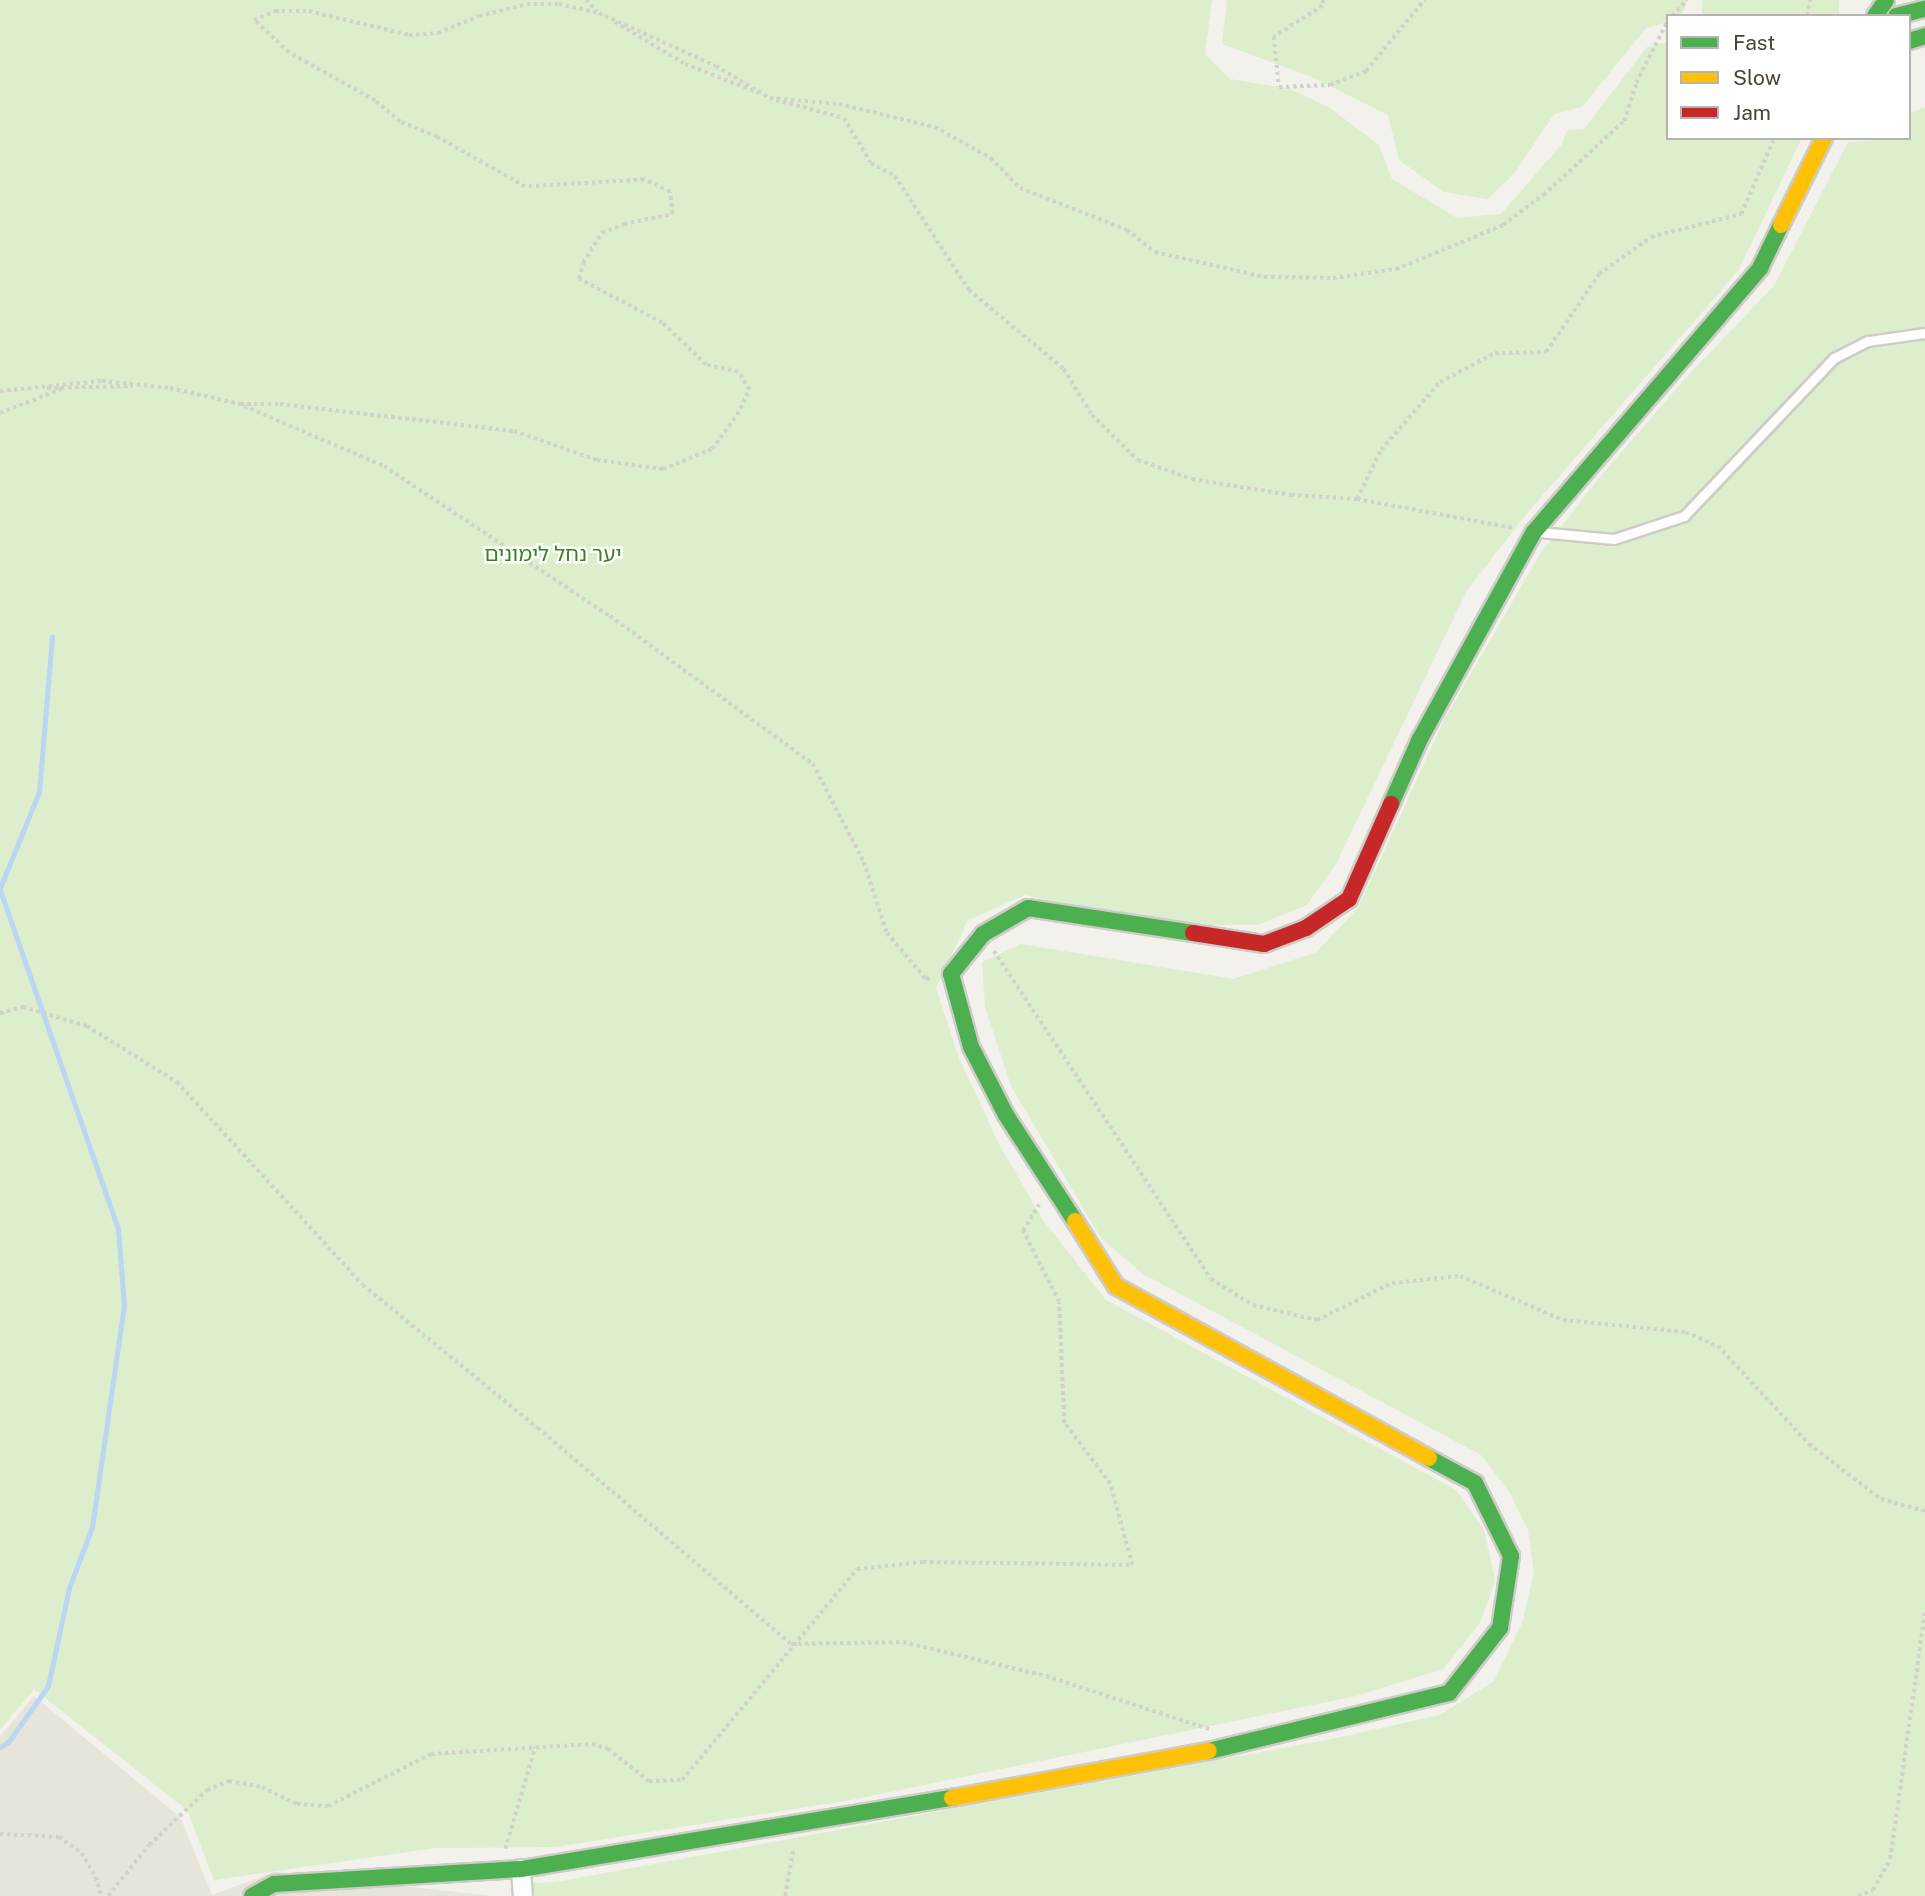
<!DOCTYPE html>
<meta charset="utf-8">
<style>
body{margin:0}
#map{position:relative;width:1925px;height:1896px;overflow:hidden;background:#f2f1ec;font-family:"Public Sans","Noto Sans Hebrew",sans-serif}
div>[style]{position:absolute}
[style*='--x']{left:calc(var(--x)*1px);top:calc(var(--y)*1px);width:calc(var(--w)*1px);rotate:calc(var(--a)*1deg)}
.residential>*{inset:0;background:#e7e4d9}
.green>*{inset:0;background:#dceecb;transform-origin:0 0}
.stream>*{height:5px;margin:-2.5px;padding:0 2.5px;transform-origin:2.5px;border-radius:2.5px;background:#bad6f2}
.path>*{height:3.5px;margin-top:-1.75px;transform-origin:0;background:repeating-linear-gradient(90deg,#d2d1ca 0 3.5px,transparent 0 7px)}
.roads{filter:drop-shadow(2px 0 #ceccc6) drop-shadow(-2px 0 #ceccc6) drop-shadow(0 2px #ceccc6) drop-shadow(0 -2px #ceccc6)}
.lane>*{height:9px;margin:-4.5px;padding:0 4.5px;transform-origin:4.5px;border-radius:4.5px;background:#fdfdfc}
.street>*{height:18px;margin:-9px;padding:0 9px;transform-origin:9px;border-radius:9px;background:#fdfdfc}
.fast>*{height:16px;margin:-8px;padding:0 8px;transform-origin:8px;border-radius:8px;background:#4caf50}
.slow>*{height:16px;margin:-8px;padding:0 8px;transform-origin:8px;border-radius:8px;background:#ffc107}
.jam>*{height:16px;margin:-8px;padding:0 8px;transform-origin:8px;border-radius:8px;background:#c62828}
span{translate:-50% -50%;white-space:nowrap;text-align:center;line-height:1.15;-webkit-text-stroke:5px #fff;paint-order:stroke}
.park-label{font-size:21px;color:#3e8025}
.legend{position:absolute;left:1666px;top:14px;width:245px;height:126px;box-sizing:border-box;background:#fff;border:2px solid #b7b4af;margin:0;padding:9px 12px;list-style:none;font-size:21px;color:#4a4437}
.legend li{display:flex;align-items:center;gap:14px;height:35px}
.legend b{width:35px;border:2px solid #b7b4af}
</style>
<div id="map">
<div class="residential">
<i style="clip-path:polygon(34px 1696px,180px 1817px,212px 1895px,274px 1872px,493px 1896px,0 1896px,0 1736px)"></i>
</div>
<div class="green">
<i style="clip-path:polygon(0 0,1212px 0,1205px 54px,1230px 79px,1290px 89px,1330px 108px,1379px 145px,1392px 179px,1457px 218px,1501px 214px,1562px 144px,1567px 130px,1584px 129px,1647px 47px,1668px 42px,1668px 138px,1802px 138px,1738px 271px,1529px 511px,1467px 590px,1337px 862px,1307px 905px,1258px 925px,1164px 925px,1025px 895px,968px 920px,936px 988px,959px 1058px,1000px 1146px,1043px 1220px,1106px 1300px,1456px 1490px,1484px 1530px,1495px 1581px,1480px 1623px,1443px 1669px,1356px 1696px,851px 1800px,555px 1847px,436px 1848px,214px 1880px,187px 1810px,34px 1689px,0 1730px)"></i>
<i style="clip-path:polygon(1227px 0,1687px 0,1682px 16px,1668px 16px,1668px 22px,1646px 28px,1582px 107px,1554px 114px,1514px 174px,1487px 199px,1444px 192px,1399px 160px,1388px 115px,1312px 77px,1222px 44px)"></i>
<i style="left:1702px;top:0;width:137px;height:17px"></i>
<i style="clip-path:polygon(1925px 107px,1925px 1896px,531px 1896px,528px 1883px,556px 1882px,1332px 1739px,1440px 1715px,1494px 1681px,1523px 1621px,1534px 1571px,1528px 1530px,1510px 1493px,1481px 1455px,1143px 1274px,1101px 1238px,1011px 1086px,985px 1007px,982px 962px,1021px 944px,1233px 979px,1315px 953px,1358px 908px,1444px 720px,1540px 554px,1594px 484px,1691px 372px,1774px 286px,1848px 142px,1909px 138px,1909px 114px)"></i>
</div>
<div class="stream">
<i style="--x:0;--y:888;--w:104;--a:-67.9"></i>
<i style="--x:39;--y:792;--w:156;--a:-85.2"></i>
<i style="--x:0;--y:890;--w:359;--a:70.8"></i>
<i style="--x:118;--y:1229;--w:76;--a:85.5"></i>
<i style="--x:124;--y:1305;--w:224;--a:98.2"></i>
<i style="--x:92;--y:1527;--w:65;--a:110.7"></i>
<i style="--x:69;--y:1588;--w:100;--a:102.1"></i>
<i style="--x:48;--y:1686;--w:69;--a:125.5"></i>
<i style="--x:8;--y:1742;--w:9;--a:148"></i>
</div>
<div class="path">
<i style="--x:586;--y:0;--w:16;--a:45"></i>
<i style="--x:1323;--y:0;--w:6;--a:90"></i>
<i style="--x:1323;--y:6;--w:58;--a:147.7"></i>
<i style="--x:1274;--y:37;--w:50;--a:84.3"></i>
<i style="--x:1279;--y:87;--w:51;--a:-2.2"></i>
<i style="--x:1330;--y:85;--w:39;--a:-21"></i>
<i style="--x:1366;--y:71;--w:92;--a:-50.8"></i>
<i style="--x:1672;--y:16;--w:22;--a:-47"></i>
<i style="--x:1807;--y:16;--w:16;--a:-79"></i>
<i style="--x:615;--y:22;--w:82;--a:31"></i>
<i style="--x:685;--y:64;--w:79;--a:21.4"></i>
<i style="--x:776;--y:100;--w:70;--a:14.8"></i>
<i style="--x:844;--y:118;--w:52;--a:59"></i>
<i style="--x:871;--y:163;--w:27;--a:28"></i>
<i style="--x:895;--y:176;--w:136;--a:57"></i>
<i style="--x:969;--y:290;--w:124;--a:39.7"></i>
<i style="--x:1064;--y:369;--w:54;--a:58.7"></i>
<i style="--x:1092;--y:415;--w:64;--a:44.4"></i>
<i style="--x:1138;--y:460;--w:57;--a:19.4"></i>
<i style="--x:1192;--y:479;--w:100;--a:9.2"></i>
<i style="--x:1291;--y:495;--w:66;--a:3.5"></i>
<i style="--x:1357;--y:499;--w:55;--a:-63.9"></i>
<i style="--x:1381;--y:450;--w:90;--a:-49.1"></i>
<i style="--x:1440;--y:382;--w:62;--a:-27.8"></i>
<i style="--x:1495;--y:353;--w:51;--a:-1.1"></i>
<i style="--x:1546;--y:352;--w:94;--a:-55.8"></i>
<i style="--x:1599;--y:274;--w:64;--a:-35.4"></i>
<i style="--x:1651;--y:237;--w:93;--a:-14.3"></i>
<i style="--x:1741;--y:214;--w:83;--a:-66.5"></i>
<i style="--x:47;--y:388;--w:86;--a:-1.3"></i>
<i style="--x:0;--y:391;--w:102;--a:-5.6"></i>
<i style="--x:102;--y:381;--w:68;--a:5.9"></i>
<i style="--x:170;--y:388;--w:72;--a:12.9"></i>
<i style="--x:240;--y:404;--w:40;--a:0"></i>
<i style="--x:280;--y:404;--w:236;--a:6.6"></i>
<i style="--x:514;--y:431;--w:88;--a:19.3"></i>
<i style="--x:597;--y:460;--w:67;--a:7.8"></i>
<i style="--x:663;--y:469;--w:53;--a:-22.2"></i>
<i style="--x:712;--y:449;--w:42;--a:-53.7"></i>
<i style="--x:737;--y:415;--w:28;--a:-64"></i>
<i style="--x:749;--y:390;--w:21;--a:-121"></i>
<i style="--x:738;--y:372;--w:33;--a:-168"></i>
<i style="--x:706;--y:365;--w:61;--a:-136.3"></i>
<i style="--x:662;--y:323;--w:94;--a:-152.1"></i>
<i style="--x:579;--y:279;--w:16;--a:-76"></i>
<i style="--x:583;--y:263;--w:36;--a:-58"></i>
<i style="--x:602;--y:233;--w:24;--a:-22"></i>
<i style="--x:624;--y:224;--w:49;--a:-11.8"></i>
<i style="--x:672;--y:214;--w:22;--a:-95"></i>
<i style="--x:670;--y:192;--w:29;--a:-155"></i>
<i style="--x:644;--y:180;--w:119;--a:176.6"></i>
<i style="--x:525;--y:187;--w:101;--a:-150.4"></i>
<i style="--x:437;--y:137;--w:40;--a:-158"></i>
<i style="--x:400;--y:122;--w:33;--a:-140"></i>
<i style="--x:375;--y:101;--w:98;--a:-150.8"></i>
<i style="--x:289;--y:53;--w:48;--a:-136.7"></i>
<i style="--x:254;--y:20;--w:23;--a:-23"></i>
<i style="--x:275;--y:11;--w:34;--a:0"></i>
<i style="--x:309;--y:11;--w:103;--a:13.5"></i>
<i style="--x:409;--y:35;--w:29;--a:-4"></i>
<i style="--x:438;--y:33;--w:44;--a:-22.5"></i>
<i style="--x:479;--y:16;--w:49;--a:-14"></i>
<i style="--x:527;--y:4;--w:32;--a:0"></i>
<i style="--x:559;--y:4;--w:41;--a:12.7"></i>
<i style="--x:599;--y:13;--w:128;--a:24.4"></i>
<i style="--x:716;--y:66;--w:63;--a:30.7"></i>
<i style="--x:770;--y:98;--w:69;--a:5"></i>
<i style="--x:839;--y:104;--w:99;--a:13.5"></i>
<i style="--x:935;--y:127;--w:64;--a:29"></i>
<i style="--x:991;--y:158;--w:42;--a:46"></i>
<i style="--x:1020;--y:188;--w:115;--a:21.4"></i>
<i style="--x:1127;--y:230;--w:36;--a:38"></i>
<i style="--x:1155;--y:252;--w:112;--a:12.9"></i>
<i style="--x:1264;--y:277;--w:69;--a:0.8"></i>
<i style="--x:1333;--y:278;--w:64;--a:-8.1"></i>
<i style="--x:1396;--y:269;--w:116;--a:-22.4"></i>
<i style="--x:1503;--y:225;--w:50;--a:-36.9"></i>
<i style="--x:1543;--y:195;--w:110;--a:-42.4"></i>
<i style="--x:1624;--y:121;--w:40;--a:-72"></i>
<i style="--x:1636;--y:83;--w:71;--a:-63.1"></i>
<i style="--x:244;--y:406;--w:152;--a:23.2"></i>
<i style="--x:384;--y:466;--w:271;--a:33.6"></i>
<i style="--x:610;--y:616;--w:251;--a:36.1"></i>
<i style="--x:813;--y:764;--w:110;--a:62.5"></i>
<i style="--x:864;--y:862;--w:75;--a:72.1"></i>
<i style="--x:887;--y:933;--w:60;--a:49.7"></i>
<i style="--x:926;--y:979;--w:6;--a:-9"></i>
<i style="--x:0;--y:413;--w:66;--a:-21.5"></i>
<i style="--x:1357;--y:499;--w:159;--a:10.5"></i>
<i style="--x:994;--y:951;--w:393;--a:56.5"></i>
<i style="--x:1211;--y:1279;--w:49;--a:31.8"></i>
<i style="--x:1253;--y:1305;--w:66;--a:13.2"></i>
<i style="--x:1317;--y:1320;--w:84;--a:-26.3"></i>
<i style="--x:1392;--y:1283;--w:68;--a:-5.9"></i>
<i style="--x:1460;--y:1276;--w:112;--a:23.1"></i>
<i style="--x:1563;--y:1320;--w:124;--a:5.6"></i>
<i style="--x:1686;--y:1332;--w:35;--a:24"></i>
<i style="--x:1718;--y:1346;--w:134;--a:47.1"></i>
<i style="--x:1809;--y:1444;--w:91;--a:37.4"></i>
<i style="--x:1881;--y:1499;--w:46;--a:15.3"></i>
<i style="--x:0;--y:1013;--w:24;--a:-15"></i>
<i style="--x:23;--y:1007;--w:67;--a:16.5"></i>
<i style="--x:87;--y:1026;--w:106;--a:31.9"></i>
<i style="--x:177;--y:1082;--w:275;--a:47.5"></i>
<i style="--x:363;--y:1285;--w:226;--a:39.3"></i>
<i style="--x:538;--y:1428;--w:333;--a:40.5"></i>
<i style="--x:791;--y:1644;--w:112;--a:-1"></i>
<i style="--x:903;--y:1642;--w:147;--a:13.4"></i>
<i style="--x:1046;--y:1676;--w:175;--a:18"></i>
<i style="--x:0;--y:1834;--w:59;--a:2.9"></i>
<i style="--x:59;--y:1837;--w:28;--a:35"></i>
<i style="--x:82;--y:1853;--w:28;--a:60"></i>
<i style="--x:96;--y:1877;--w:20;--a:75"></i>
<i style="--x:505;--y:1849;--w:106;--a:-73.6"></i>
<i style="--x:108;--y:1896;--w:65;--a:-51.2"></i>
<i style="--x:149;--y:1845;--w:80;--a:-43.5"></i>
<i style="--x:207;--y:1790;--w:24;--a:-22"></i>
<i style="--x:229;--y:1781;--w:34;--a:10"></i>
<i style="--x:262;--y:1787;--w:39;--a:26"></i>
<i style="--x:297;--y:1804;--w:31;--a:4"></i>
<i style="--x:328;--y:1806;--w:115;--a:-26.8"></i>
<i style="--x:431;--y:1754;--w:161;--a:-3.6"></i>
<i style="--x:592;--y:1744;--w:17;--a:17"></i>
<i style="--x:608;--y:1749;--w:52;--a:38"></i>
<i style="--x:649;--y:1781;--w:33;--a:-2"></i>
<i style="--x:682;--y:1780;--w:274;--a:-50.3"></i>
<i style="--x:857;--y:1569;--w:66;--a:-6.1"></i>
<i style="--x:923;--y:1562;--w:209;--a:0.8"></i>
<i style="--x:1132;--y:1565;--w:84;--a:-105.2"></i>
<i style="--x:1110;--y:1484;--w:76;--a:-127"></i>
<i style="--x:1064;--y:1423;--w:121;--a:-92.4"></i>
<i style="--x:1059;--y:1302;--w:80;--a:-116.9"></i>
<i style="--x:1023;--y:1231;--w:31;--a:-59"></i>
<i style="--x:785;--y:1896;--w:47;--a:-80.1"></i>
<i style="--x:1858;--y:1896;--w:16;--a:-22"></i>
<i style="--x:1873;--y:1890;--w:35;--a:-61"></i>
<i style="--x:1890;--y:1859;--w:250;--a:-82"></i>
</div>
<div class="roads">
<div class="lane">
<i style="--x:1539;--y:532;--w:75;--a:5.3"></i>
<i style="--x:1614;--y:539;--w:74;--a:-18.2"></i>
<i style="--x:1684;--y:516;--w:218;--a:-46.5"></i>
<i style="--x:1834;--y:358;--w:38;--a:-27"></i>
<i style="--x:1868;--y:341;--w:58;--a:-8"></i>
</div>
<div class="street">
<i style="--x:521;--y:1869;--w:27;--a:86"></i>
</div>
<div class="fast">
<i style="--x:1875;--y:16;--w:19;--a:-55"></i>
<i style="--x:1896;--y:16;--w:30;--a:-14"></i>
<i style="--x:1909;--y:41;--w:17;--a:-17"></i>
<i style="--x:1391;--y:804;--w:71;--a:-66"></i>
<i style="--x:1420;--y:739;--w:236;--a:-61.2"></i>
<i style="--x:1534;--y:532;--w:348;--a:-49.4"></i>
<i style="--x:1760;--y:268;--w:48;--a:-64"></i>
<i style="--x:1075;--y:1221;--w:126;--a:-123.1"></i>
<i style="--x:1006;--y:1115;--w:76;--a:-117.2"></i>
<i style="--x:971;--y:1047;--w:76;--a:-105.3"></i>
<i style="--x:951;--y:974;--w:51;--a:-51.3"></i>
<i style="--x:983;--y:934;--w:52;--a:-30"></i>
<i style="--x:1028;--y:908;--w:167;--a:8.6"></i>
<i style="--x:1209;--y:1751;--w:247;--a:-13.6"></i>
<i style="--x:1449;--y:1693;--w:83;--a:-51.9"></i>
<i style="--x:1500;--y:1628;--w:73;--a:-81.3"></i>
<i style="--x:1511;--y:1556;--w:81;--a:-116.3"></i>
<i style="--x:1475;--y:1483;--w:52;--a:-151.5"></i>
<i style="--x:252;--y:1896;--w:25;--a:-29"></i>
<i style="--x:274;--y:1884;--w:247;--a:-3.5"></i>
<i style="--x:521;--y:1869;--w:437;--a:-9.4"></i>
</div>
<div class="slow">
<i style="--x:1781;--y:225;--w:97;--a:-63.7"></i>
<i style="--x:1075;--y:1221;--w:77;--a:57.8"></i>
<i style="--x:1116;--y:1286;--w:357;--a:28.8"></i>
<i style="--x:952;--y:1798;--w:261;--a:-10.4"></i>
</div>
<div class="jam">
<i style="--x:1193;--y:933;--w:72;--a:8.8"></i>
<i style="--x:1264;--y:944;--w:45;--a:-20.9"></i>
<i style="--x:1306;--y:928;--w:52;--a:-34"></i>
<i style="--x:1349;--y:899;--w:104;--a:-66.1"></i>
</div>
</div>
<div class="park-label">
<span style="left:553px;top:554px">יער נחל לימונים</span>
</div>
<ul class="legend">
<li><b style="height:9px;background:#4caf50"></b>Fast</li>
<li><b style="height:9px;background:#ffc107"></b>Slow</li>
<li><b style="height:9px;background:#c62828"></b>Jam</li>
</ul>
</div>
